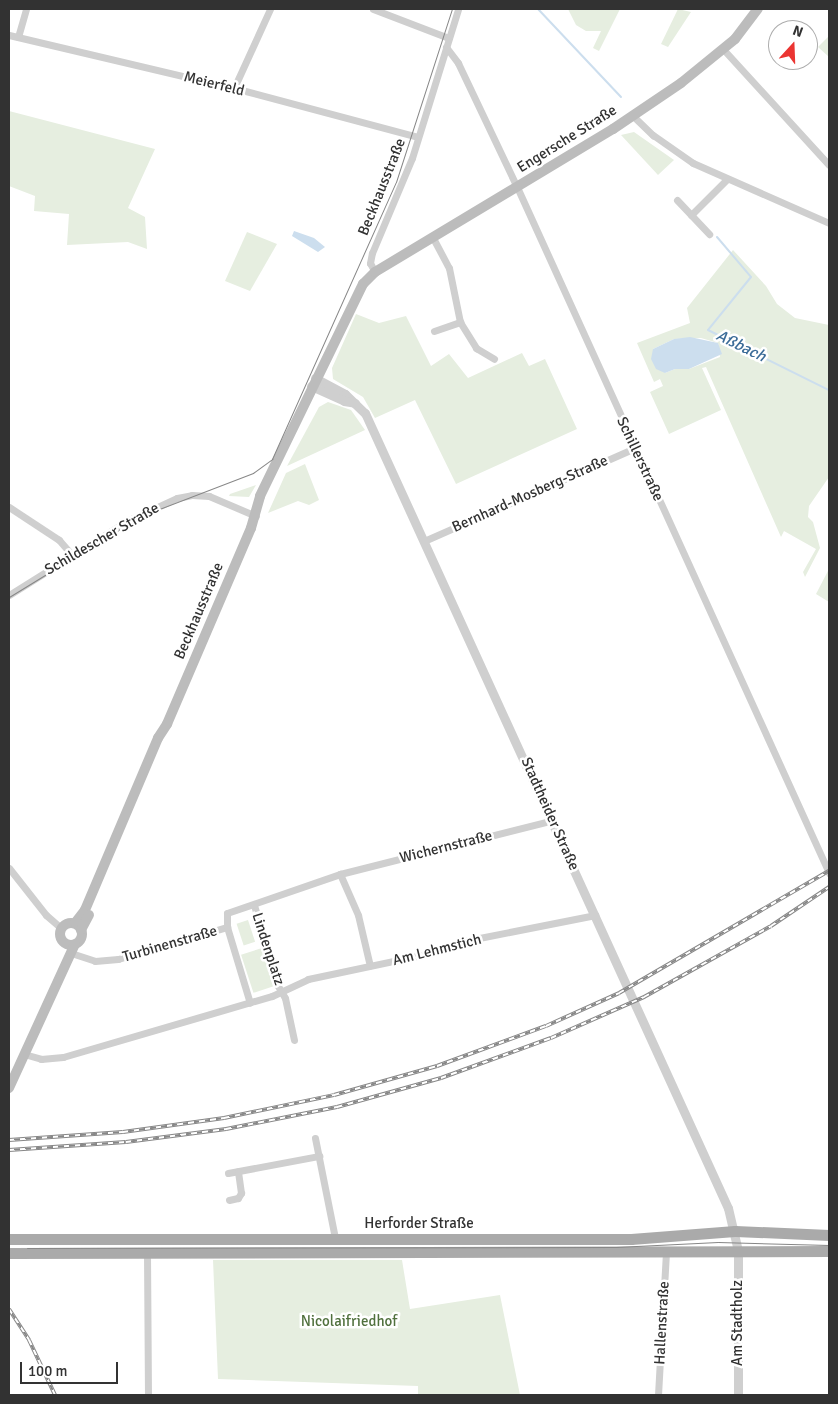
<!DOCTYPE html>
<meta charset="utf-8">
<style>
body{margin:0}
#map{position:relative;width:838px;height:1404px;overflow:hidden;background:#fff;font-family:Signika,sans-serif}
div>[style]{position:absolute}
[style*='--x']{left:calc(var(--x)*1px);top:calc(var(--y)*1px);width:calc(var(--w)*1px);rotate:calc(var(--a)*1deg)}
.green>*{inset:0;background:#e6eee0;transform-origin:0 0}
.water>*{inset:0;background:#ccdeee}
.stream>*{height:2px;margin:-1px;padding:0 1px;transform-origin:1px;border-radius:1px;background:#ccdeee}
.minor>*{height:7px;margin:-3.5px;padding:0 3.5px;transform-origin:3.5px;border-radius:3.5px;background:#cfcfcf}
.tertiary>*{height:9px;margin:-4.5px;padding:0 4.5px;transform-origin:4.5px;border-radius:4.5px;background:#cfcfcf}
.secondary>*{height:10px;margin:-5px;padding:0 5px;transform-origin:5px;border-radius:5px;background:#bcbcbc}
.secondary>.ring{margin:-5px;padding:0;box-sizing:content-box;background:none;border:10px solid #bcbcbc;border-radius:50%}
.primary>*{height:11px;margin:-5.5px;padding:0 5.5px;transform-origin:5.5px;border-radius:5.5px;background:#aaa}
.tram>*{height:1px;margin:-0.5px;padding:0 0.5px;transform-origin:0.5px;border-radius:0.5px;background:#878787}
.rail>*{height:4px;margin-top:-2px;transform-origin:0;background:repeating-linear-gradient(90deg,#fff 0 5.5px,#878787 0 11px);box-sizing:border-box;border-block:1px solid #878787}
span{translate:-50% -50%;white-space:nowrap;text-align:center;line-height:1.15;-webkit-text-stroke:5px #fff;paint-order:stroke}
.street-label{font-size:15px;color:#323232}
.park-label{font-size:15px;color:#50703d}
.water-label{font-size:16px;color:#3c6c98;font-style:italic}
.frame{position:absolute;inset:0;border:10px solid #323232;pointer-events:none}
.north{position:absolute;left:768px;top:20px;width:50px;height:50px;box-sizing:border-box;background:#fff;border:1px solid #adadad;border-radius:50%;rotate:20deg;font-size:14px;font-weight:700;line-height:20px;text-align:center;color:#323232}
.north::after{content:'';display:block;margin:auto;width:18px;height:22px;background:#eb3532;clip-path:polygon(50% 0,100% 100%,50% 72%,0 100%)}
.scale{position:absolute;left:20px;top:1362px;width:98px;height:22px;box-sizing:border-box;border:2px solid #323232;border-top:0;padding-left:6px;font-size:15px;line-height:18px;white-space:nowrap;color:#323232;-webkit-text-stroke:4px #fff;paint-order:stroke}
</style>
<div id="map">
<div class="green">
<i style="clip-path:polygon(568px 9px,620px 9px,599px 51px,593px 48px,601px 31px,586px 31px,576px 25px)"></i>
<i style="clip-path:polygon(678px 9px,691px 12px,668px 47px,661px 44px)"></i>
<i style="clip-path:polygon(829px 36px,829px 57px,818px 47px)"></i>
<i style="clip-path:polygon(9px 111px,155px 149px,128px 208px,145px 217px,147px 249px,128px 242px,67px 245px,69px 214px,34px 211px,35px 196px,9px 186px)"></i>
<i style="clip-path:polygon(634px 132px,674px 160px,658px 175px,621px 135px)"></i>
<i style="clip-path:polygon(247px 232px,277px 244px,250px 291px,225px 281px)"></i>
<i style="clip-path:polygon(evenodd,733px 250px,766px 286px,777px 304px,795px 318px,829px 325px,829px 477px,809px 506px,808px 517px,813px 522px,820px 548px,805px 577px,803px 572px,816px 549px,784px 531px,781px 537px,706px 367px,702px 368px,721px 410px,669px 434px,650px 392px,663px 386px,660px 379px,654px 382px,637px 343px,690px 323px,687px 308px,733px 250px,701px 338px,718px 343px,720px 357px,689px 369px,675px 369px,665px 373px,653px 349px,674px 339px,701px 338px)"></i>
<i style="clip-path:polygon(356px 314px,379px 323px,406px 316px,431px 366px,449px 354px,468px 378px,522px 353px,529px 366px,545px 359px,577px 429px,456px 484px,415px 400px,375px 418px,363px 397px,333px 379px,332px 368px)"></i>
<i style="clip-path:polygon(328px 402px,351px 410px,365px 430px,287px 466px,319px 407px)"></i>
<i style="clip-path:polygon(305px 464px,319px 500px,309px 505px,298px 501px,268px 513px,286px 473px)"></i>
<i style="clip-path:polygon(256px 485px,249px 497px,229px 496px,230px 494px)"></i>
<i style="clip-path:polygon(829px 569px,829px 602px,816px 594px)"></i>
<i style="left:248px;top:920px;width:23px;height:12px;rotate:72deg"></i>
<i style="left:262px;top:948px;width:40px;height:22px;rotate:72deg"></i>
<i style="clip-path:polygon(213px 1260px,402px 1260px,410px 1309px,500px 1295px,520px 1395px,418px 1395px,418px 1386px,218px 1379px)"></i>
</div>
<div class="water">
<i style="clip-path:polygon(294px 231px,314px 238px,325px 247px,318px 252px,292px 236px)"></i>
<i style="clip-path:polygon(690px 337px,718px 343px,722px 354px,689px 369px,675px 369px,665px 373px,656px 369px,651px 359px,653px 349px,674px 339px)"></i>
</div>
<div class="stream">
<i style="--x:538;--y:9;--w:121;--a:46.7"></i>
<i style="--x:717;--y:237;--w:52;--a:49.6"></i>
<i style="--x:751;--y:277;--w:68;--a:129.1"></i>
<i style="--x:708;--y:330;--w:135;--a:26.4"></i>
</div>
<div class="minor">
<i style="--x:373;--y:9;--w:81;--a:20.9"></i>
<i style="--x:9;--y:35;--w:231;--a:13.3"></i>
<i style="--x:234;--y:88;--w:190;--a:14.9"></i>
<i style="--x:18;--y:37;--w:29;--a:-74"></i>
<i style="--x:446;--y:47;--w:20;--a:53"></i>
<i style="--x:458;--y:63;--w:137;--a:64.6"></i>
<i style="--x:517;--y:187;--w:754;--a:65.54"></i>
<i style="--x:723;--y:49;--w:157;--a:47.6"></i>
<i style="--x:234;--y:88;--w:87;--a:-65.5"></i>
<i style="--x:633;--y:116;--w:28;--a:44"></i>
<i style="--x:653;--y:135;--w:49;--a:35"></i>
<i style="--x:693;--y:163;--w:149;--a:23.8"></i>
<i style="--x:677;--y:200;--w:47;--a:46.7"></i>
<i style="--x:691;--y:215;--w:51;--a:-45"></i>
<i style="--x:433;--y:238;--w:34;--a:62"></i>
<i style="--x:449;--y:268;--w:55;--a:78.5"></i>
<i style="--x:460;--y:322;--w:31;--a:58"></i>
<i style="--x:476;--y:348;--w:21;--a:31"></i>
<i style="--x:375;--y:272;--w:10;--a:-119"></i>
<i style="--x:370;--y:263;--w:10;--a:-79"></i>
<i style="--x:372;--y:253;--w:103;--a:-67.2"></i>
<i style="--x:412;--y:158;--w:156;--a:-72.8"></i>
<i style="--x:434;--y:331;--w:28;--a:-19"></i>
<i style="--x:9;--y:507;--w:60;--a:33.4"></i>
<i style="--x:59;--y:540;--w:20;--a:49"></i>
<i style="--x:424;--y:541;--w:231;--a:-23.8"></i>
<i style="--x:9;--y:595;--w:139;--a:-32.1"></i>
<i style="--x:127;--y:521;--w:55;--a:-24.7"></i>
<i style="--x:177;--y:498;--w:15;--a:-11"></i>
<i style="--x:192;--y:495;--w:17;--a:3"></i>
<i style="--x:209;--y:496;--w:51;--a:23.1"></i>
<i style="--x:9;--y:868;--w:60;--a:51.8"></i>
<i style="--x:46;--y:915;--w:20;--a:41"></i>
<i style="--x:340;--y:874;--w:45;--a:66.3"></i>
<i style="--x:358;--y:915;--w:52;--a:76.8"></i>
<i style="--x:254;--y:905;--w:84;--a:73.5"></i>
<i style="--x:278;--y:986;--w:14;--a:60"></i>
<i style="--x:285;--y:998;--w:43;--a:77.9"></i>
<i style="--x:227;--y:927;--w:79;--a:73.2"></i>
<i style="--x:71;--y:953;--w:25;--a:18"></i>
<i style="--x:95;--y:961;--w:23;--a:-5"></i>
<i style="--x:118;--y:959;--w:114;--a:-16.4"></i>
<i style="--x:227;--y:927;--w:14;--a:-90"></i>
<i style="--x:227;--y:913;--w:120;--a:-19"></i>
<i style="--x:340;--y:874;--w:220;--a:-14.2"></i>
<i style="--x:24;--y:1054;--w:18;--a:16"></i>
<i style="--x:41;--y:1059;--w:22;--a:-5"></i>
<i style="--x:63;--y:1057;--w:218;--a:-16.3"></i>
<i style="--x:272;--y:996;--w:40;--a:-25"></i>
<i style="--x:308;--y:979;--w:141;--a:-11.9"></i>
<i style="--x:446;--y:950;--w:15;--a:-32"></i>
<i style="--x:459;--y:942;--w:139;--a:-11.2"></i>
<i style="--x:315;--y:1138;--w:102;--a:78.7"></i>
<i style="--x:228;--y:1173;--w:93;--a:-10.6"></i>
<i style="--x:229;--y:1200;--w:9;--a:-13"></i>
<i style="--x:238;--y:1198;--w:6;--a:-59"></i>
<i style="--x:241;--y:1193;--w:22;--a:-98"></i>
<i style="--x:147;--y:1253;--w:142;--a:89.6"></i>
<i style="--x:658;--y:1395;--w:144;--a:-86.8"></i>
</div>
<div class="tertiary">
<i style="--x:315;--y:378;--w:34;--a:28"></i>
<i style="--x:345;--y:394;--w:28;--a:44"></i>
<i style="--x:365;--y:413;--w:874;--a:65.46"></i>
<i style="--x:728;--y:1208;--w:44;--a:76.9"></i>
<i style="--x:738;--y:1251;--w:144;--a:90"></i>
<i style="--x:311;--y:386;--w:36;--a:24"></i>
<i style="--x:344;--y:401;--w:11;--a:10"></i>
</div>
<div class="secondary">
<i class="ring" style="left:60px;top:923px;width:12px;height:12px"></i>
<i style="--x:75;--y:923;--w:16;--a:-52"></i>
<i style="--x:85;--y:910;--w:187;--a:-67"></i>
<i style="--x:158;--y:738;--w:17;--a:-57"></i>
<i style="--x:167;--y:724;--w:213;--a:-66.8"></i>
<i style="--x:251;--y:528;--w:33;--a:-74"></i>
<i style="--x:260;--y:496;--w:236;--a:-64.1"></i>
<i style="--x:363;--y:284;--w:17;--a:-45"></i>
<i style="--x:375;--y:272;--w:278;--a:-31"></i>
<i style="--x:613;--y:129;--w:82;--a:-34.1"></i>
<i style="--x:681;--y:83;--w:70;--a:-39.2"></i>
<i style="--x:735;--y:39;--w:38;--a:-53"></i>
<i style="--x:81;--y:930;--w:17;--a:-62"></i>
<i style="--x:9;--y:1088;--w:158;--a:-65.4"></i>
</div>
<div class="primary">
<i style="--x:9;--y:1239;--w:622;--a:0"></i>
<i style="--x:631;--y:1239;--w:104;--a:-4.4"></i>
<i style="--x:735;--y:1231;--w:94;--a:2.4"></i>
<i style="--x:9;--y:1253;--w:820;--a:-0.14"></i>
</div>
<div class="tram">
<i style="--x:9;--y:597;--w:155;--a:-31.5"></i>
<i style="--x:141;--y:516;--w:120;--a:-21"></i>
<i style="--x:253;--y:473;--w:24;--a:-36"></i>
<i style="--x:272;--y:459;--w:303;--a:-65.9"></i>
<i style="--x:396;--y:182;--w:182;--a:-72.1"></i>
<i style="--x:27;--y:1248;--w:589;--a:-0.1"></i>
<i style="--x:616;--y:1247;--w:102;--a:-2.8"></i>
<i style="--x:718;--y:1242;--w:111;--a:1.5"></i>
</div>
<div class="rail">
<i style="--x:9;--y:1140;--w:114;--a:-4"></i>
<i style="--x:123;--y:1132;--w:102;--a:-7.9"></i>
<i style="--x:224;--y:1118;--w:112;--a:-11.8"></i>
<i style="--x:334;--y:1095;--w:107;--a:-15.7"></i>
<i style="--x:437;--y:1066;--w:116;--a:-20.2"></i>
<i style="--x:546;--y:1026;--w:80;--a:-24.3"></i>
<i style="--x:619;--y:993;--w:243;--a:-30.2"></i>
<i style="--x:9;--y:1150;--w:117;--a:-3.9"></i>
<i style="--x:126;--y:1142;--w:101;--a:-7.4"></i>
<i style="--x:226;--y:1129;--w:113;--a:-11.2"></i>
<i style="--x:337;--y:1107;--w:108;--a:-15.6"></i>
<i style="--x:441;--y:1078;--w:117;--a:-20"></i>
<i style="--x:551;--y:1038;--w:102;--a:-23.8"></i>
<i style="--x:644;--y:997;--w:145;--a:-29.2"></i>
<i style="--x:771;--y:926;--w:70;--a:-33.9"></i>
<i style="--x:9;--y:1309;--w:37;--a:57"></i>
<i style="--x:29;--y:1340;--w:61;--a:64.7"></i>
</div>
<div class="street-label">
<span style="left:214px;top:84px;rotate:14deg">Meierfeld</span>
<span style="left:567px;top:139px;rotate:-32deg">Engersche Straße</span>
<span style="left:382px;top:187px;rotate:-68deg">Beckhausstraße</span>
<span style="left:640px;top:459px;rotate:65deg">Schillerstraße</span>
<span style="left:530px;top:494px;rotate:-24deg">Bernhard-Mosberg-Straße</span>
<span style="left:102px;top:539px;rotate:-30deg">Schildescher Straße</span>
<span style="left:199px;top:611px;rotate:-67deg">Beckhausstraße</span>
<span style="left:550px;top:814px;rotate:66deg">Stadtheider Straße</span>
<span style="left:446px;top:847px;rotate:-14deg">Wichernstraße</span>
<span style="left:170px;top:944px;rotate:-16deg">Turbinenstraße</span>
<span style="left:268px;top:949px;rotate:72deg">Lindenplatz</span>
<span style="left:437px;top:950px;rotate:-14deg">Am Lehmstich</span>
<span style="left:419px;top:1224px">Herforder Straße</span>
<span style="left:662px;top:1323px;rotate:-87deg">Hallenstraße</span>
<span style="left:738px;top:1323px;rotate:-90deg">Am Stadtholz</span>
</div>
<div class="park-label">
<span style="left:349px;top:1322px">Nicolaifriedhof</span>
</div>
<div class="water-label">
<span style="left:741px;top:346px;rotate:26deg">Aßbach</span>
</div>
<div class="frame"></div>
<div class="north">N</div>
<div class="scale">100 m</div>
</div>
